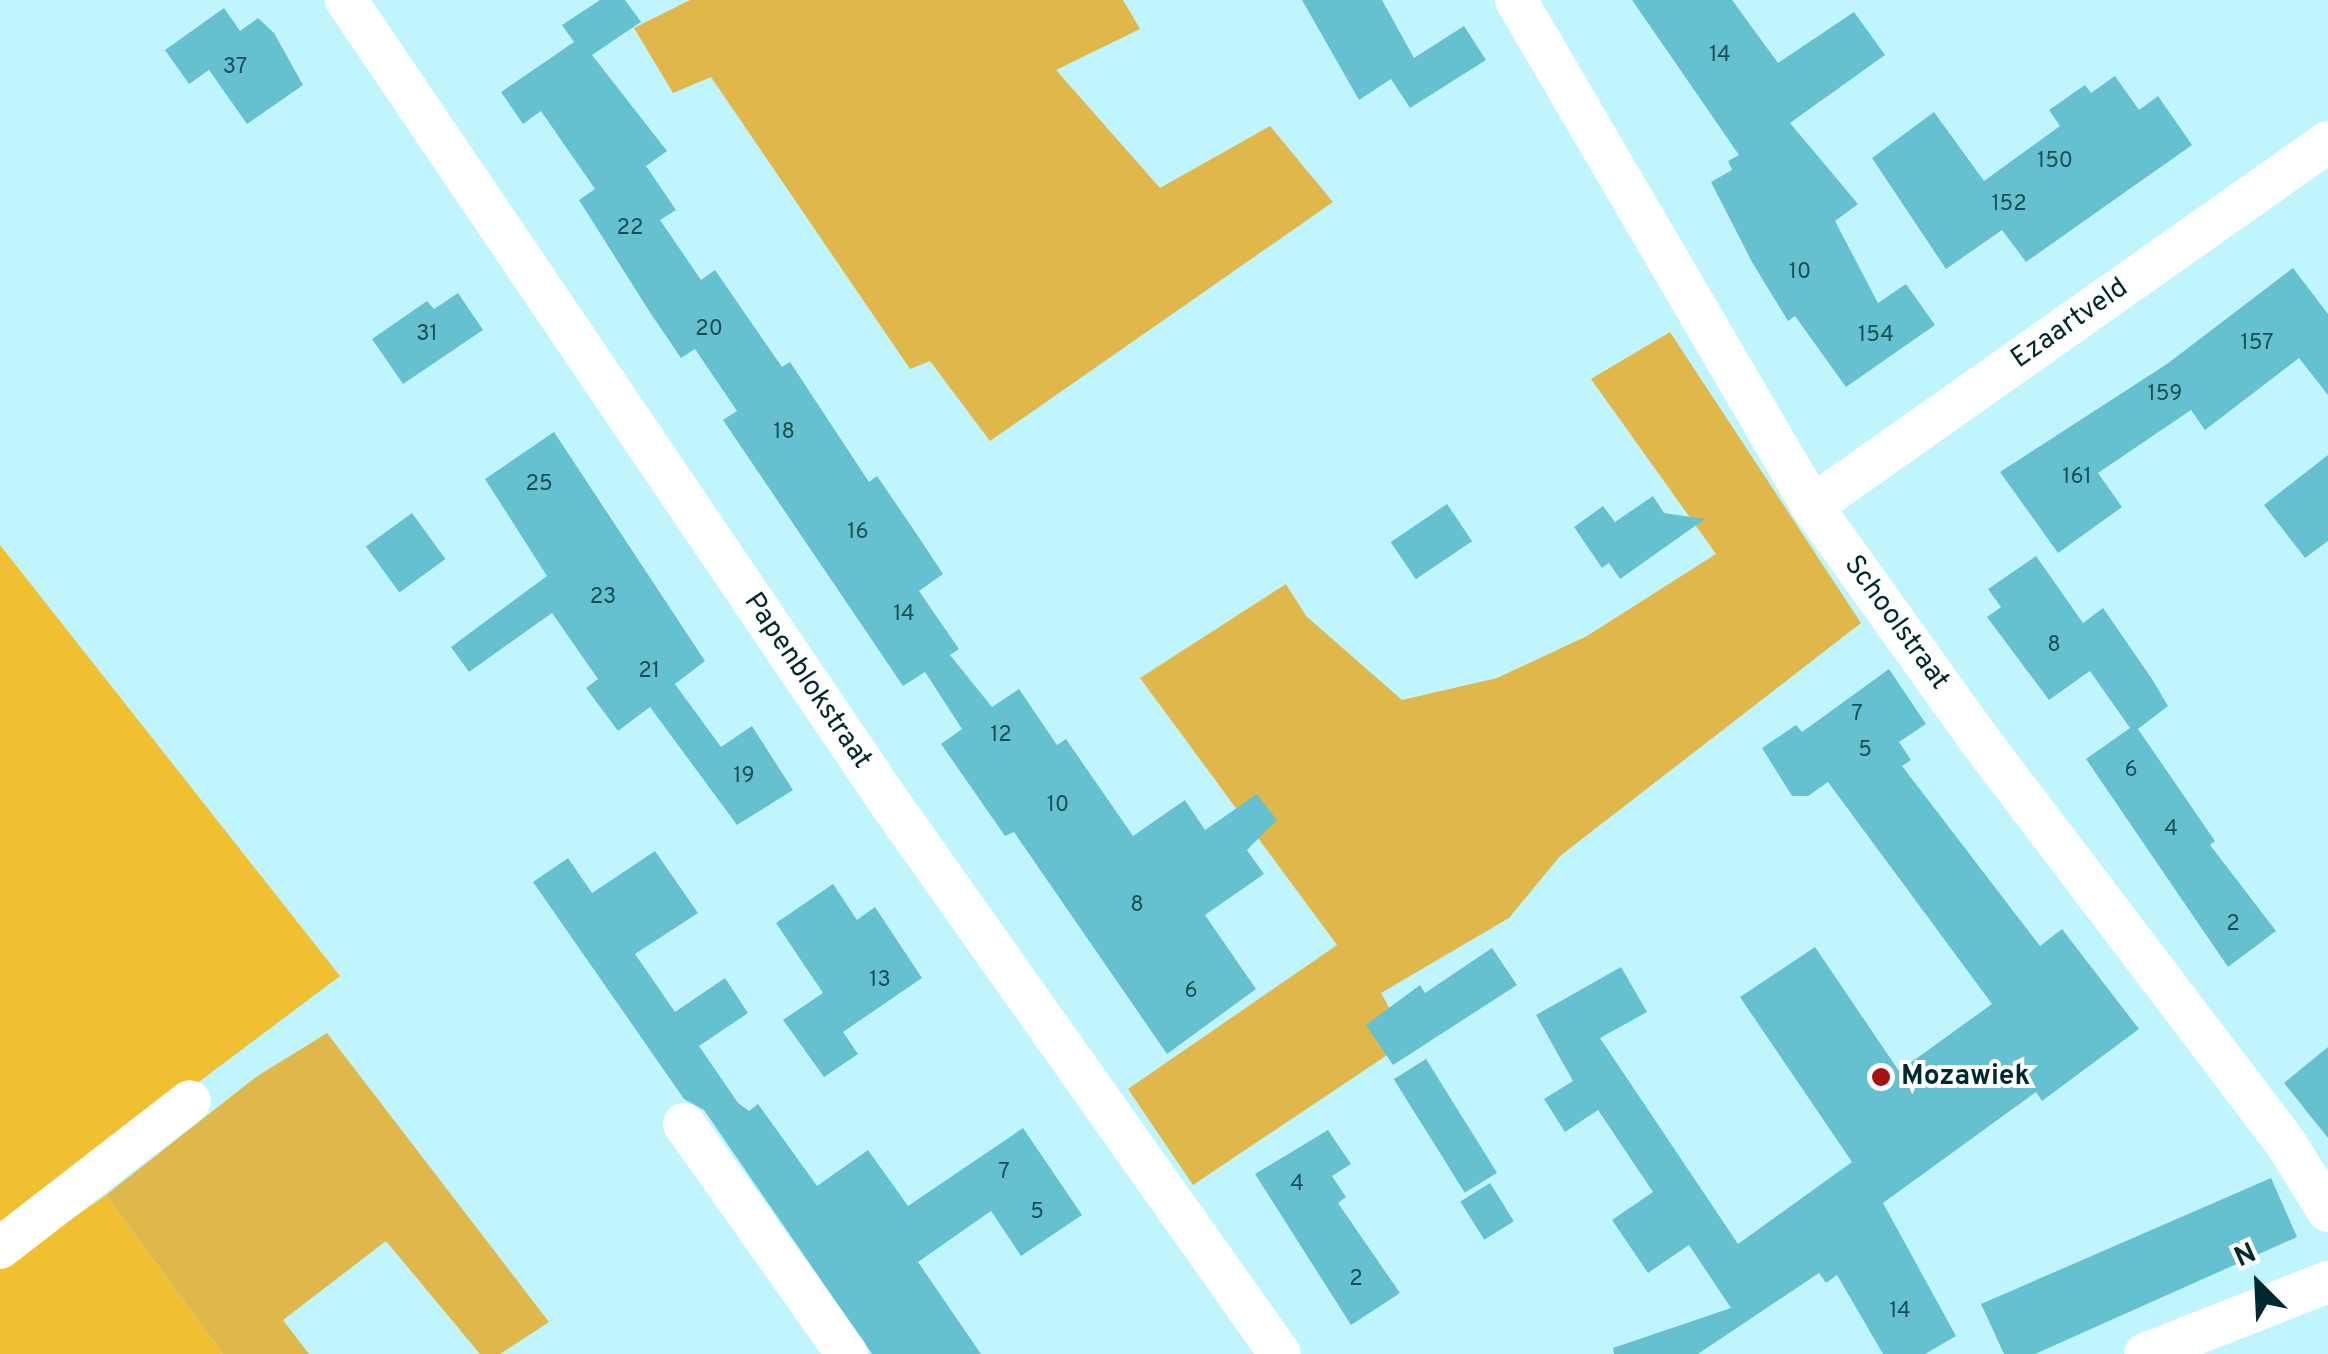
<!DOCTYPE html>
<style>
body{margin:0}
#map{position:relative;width:2328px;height:1354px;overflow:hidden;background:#c1f5fd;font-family:Overpass,sans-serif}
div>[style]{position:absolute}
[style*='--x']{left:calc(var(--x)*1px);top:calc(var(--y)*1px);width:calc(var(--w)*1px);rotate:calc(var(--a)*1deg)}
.green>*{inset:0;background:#f0c032}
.forest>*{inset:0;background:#dfb74b}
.building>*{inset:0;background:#65c1cf;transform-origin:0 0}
.minor>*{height:42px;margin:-21px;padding:0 21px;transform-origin:21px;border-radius:21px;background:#fff}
.dots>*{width:28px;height:28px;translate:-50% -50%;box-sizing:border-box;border:5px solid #fff;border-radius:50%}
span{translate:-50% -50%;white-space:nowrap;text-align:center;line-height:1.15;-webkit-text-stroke:8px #fff;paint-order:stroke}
.number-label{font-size:22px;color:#194f57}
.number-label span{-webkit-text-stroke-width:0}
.street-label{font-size:28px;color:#00292f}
.poi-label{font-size:28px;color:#00292f;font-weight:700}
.left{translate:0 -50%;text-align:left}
.north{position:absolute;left:2208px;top:1234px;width:100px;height:100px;-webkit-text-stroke:8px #fff;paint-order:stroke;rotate:336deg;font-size:28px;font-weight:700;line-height:40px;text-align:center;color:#00292f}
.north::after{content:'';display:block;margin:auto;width:35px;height:45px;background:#00292f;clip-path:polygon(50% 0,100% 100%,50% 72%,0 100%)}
</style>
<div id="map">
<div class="green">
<i style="clip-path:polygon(0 545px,340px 976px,0 1231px)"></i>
<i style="clip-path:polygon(106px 1195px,223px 1354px,0 1354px,0 1269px)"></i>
</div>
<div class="forest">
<i style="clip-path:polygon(690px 0,1123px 0,1140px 29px,1056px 70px,1160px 188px,1270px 126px,1333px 202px,990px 441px,930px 361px,910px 369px,711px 77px,673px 93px,634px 28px)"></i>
<i style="clip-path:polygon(1670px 332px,1861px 623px,1560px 856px,1509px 918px,1381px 993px,1408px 1041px,1193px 1185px,1128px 1089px,1337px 945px,1140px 678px,1286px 584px,1306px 616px,1402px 700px,1497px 678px,1587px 636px,1716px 554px,1591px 379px)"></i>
<i style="clip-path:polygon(327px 1033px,549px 1322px,500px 1354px,480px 1354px,386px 1241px,283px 1320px,309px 1354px,223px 1354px,106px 1195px,256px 1077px)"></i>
</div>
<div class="building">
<i style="clip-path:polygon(600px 0,625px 0,641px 22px,592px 55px,667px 151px,646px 166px,676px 210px,660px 220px,701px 280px,715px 270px,782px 367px,790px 362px,869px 482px,877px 476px,918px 536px,943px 574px,919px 591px,959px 649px,950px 655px,992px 707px,1019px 689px,1057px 745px,1066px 739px,1133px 836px,1185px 800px,1205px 830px,1257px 794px,1277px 820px,1247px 850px,1264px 874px,1205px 915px,1256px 989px,1167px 1054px,1014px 832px,1005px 836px,941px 744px,962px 729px,925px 672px,903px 686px,723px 420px,737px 411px,695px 349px,681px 358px,651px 314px,579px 200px,595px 189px,541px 111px,523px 124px,501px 92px,574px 42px,562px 25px)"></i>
<i style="clip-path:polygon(1302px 0,1382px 0,1414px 58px,1464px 26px,1486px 60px,1410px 108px,1391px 79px,1359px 100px)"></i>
<i style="clip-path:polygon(1632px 0,1732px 0,1778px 63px,1854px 12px,1885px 55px,1790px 123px,1858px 204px,1835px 221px,1878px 303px,1906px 284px,1935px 325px,1846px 387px,1795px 316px,1788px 321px,1752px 262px,1711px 182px,1732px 170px,1728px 161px,1739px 155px)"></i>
<i style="clip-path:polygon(224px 8px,240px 31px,258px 18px,274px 33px,303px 85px,247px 124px,209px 70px,189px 84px,165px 50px)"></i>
<i style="clip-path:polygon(2115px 76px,2139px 110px,2158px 96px,2192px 145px,2026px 262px,2002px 230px,1946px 269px,1872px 158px,1934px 112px,1984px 181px,2060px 126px,2049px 110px,2085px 85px,2091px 93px)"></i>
<i style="clip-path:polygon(2293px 268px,2328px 314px,2328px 395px,2299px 358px,2205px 430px,2191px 410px,2098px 473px,2122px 507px,2058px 553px,2000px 472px,2167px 364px)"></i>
<i style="clip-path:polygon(458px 293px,483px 330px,403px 384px,372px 339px,427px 301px,434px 309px)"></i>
<i style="clip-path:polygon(554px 432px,705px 661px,675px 684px,721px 747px,752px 726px,793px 790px,737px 825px,650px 707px,618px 731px,586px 688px,598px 679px,552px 613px,469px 672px,451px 647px,547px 576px,485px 479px)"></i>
<i style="clip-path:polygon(2328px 455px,2328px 541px,2305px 558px,2264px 505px)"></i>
<i style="clip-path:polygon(1653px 496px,1664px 513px,1705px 519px,1620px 579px,1609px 563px,1602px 568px,1574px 527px,1603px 506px,1615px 522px)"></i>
<i style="left:1447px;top:504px;width:45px;height:68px;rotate:56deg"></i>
<i style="left:412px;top:513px;width:57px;height:57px;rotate:54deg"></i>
<i style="clip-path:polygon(2036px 556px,2083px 623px,2103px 608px,2152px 679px,2168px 706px,2138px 729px,2215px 841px,2210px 845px,2276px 931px,2228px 967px,2086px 759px,2130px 728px,2090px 671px,2049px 700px,1987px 617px,2001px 607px,1988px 589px)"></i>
<i style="clip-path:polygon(1889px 669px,1926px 724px,1899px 742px,1911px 760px,1902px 766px,2040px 946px,2062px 929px,2139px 1029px,2042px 1101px,2036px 1092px,1883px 1203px,1956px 1336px,1925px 1354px,1883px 1354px,1837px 1275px,1826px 1283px,1819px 1273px,1698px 1354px,1614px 1354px,1613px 1348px,1731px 1308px,1689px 1245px,1648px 1273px,1612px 1220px,1653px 1192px,1598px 1110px,1565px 1132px,1544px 1099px,1573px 1081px,1536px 1015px,1621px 967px,1647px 1012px,1600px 1038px,1738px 1244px,1852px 1162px,1740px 997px,1815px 947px,1899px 1071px,1992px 1004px,1828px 782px,1808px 796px,1792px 796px,1762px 748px,1796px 725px,1802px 732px)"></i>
<i style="clip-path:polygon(655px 851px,698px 913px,635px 954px,675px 1012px,725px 978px,748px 1013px,699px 1046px,738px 1103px,749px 1111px,758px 1104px,817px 1186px,868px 1150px,908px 1206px,1023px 1128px,1082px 1215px,1021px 1256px,991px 1211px,918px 1262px,981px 1354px,872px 1354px,704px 1110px,684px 1099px,533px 882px,568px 858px,592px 893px)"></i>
<i style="clip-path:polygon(833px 884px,857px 920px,875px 907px,922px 978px,843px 1032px,858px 1054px,824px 1077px,783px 1020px,823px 993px,776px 923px)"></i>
<i style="clip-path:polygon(1492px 948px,1517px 985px,1393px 1065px,1366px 1025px,1420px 985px,1425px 993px)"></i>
<i style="clip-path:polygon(2328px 1047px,2328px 1138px,2284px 1083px)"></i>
<i style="left:1426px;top:1059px;width:134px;height:38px;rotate:58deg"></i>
<i style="clip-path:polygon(1328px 1130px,1351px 1164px,1332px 1176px,1346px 1197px,1338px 1203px,1400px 1293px,1351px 1325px,1255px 1174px)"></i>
<i style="clip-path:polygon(2271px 1178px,2297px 1237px,2035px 1354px,2004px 1354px,1981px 1304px)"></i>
<i style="left:1490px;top:1183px;width:45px;height:35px;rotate:58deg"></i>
</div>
<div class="minor">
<i style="--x:346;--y:0;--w:974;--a:55.89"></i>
<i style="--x:892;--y:806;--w:671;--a:54.7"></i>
<i style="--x:1516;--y:0;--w:586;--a:59.67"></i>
<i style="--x:1812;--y:506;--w:285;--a:54.4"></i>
<i style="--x:1978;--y:738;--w:507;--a:52.77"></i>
<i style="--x:2285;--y:1142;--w:81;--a:58.1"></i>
<i style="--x:1812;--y:506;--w:631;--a:-35.2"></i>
<i style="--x:684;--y:1124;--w:282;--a:54.7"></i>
<i style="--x:0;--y:1248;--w:240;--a:-37.7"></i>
<i style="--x:2145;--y:1354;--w:197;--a:-21.5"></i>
</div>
<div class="dots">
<i style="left:1881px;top:1077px;background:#a71210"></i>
</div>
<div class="number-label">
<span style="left:1720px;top:56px">14</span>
<span style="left:235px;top:68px">37</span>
<span style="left:2055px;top:162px">150</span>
<span style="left:2009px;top:205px">152</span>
<span style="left:630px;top:229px">22</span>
<span style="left:1800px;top:273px">10</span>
<span style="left:709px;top:330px">20</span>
<span style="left:427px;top:335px">31</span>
<span style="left:1876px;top:336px">154</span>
<span style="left:2257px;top:344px">157</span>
<span style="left:2165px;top:395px">159</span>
<span style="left:784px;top:433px">18</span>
<span style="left:2077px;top:478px">161</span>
<span style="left:539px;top:485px">25</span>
<span style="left:858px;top:533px">16</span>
<span style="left:603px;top:598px">23</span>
<span style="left:904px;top:615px">14</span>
<span style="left:2054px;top:646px">8</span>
<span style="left:649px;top:672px">21</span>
<span style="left:1857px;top:715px">7</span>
<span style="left:1001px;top:736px">12</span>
<span style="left:1865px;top:751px">5</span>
<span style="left:2131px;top:771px">6</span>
<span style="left:744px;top:777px">19</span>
<span style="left:1058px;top:806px">10</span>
<span style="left:2171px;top:830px">4</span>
<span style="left:1137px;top:906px">8</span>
<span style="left:2233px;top:925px">2</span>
<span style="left:880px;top:981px">13</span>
<span style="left:1191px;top:992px">6</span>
<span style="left:1004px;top:1173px">7</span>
<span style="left:1297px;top:1185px">4</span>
<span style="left:1037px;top:1213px">5</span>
<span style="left:1356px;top:1280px">2</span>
<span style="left:1900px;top:1312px">14</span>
</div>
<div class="street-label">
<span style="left:2070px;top:324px;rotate:-35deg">Ezaartveld</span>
<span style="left:1896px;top:623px;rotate:54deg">Schoolstraat</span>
<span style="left:807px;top:681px;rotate:56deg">Papenblokstraat</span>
</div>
<div class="poi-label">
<span class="left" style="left:1901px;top:1077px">Mozawiek</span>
</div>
<div class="north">N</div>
</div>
